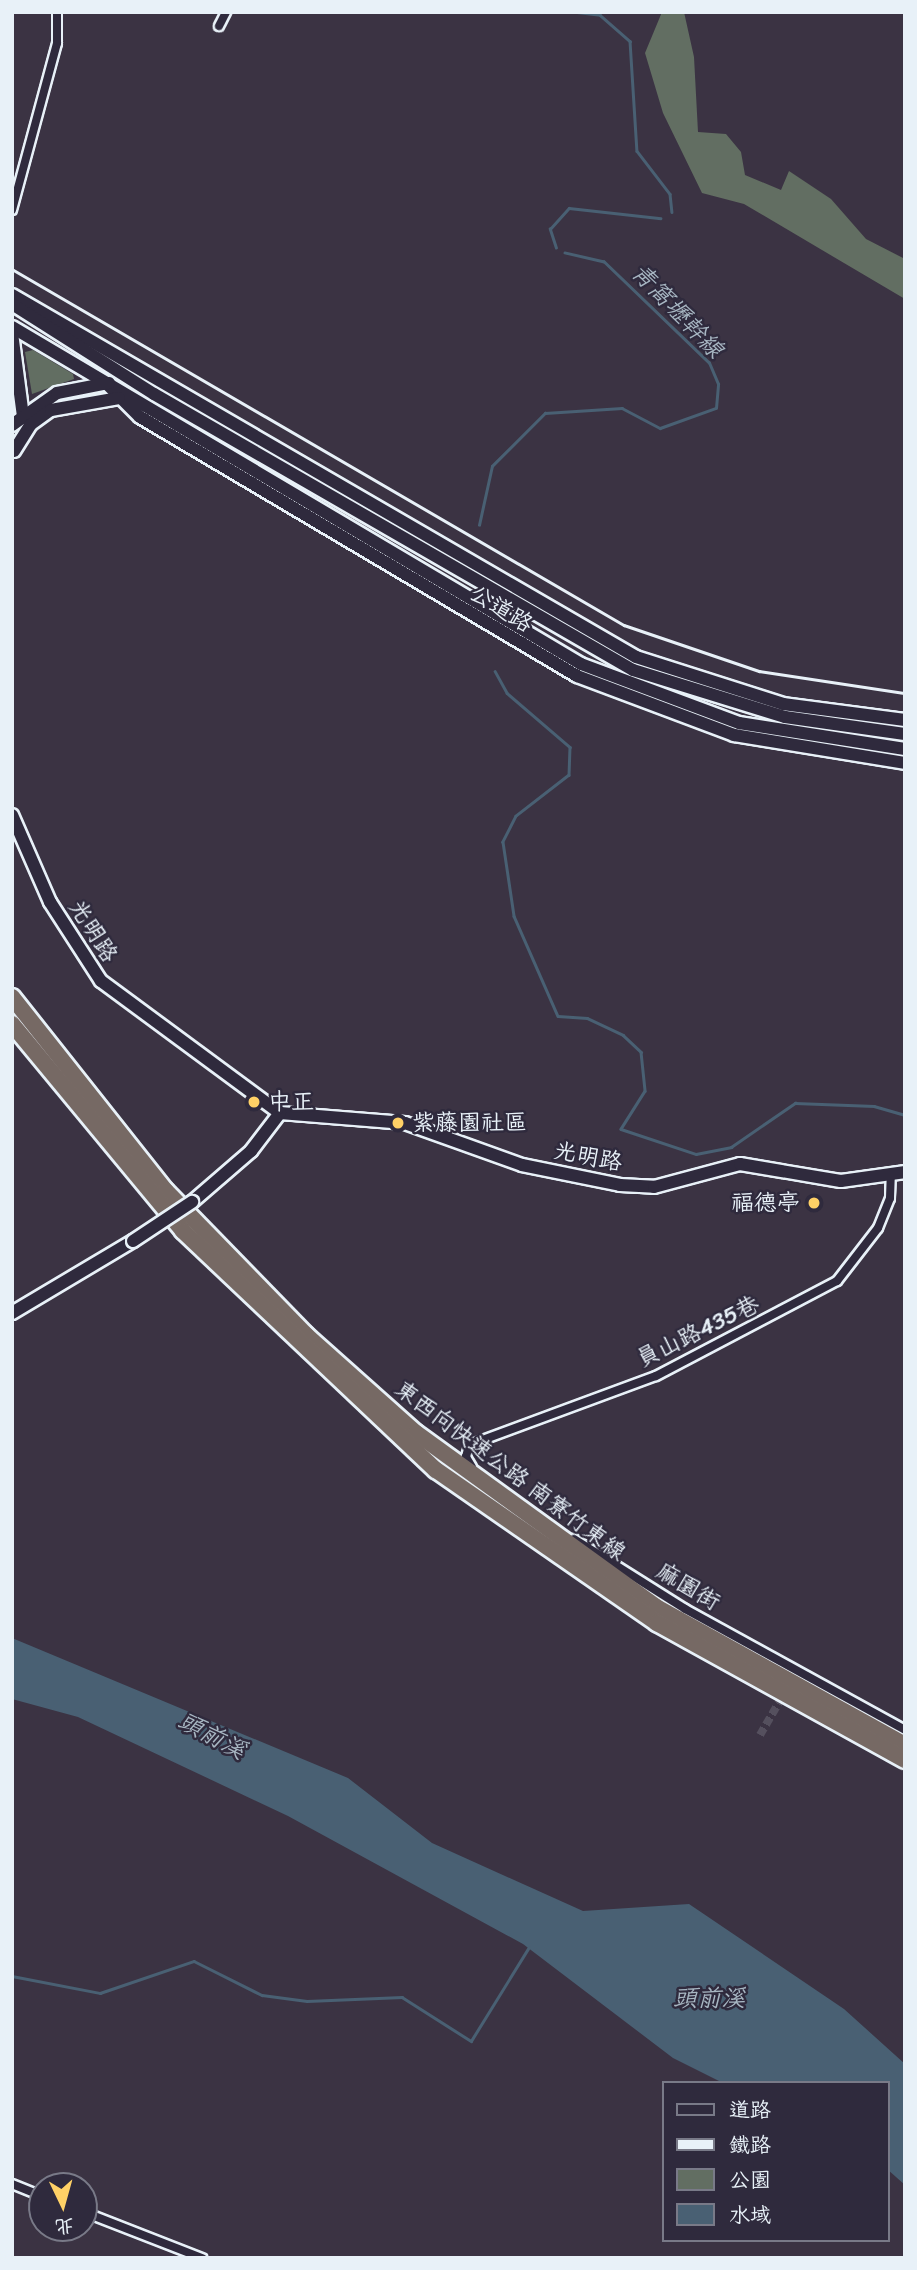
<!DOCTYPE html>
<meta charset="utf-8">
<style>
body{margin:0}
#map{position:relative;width:917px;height:2270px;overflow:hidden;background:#3b3343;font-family:Sriracha,"LXGW WenKai TC",sans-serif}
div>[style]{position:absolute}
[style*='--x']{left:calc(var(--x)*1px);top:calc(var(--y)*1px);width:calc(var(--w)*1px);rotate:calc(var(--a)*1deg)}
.green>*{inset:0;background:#626e62}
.water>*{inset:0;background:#496073}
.stream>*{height:2.5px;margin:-1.25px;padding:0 1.25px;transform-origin:1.25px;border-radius:1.25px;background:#496073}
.street-tunnel>*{height:8px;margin-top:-4px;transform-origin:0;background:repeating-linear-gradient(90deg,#55505e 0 8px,transparent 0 12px)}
.roads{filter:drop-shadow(2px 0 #e8f1f8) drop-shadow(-2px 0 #e8f1f8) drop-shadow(0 2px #e8f1f8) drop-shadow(0 -2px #e8f1f8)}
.street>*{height:8px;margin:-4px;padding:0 4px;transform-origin:4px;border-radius:4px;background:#2f2a3d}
.secondary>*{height:12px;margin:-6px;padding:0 6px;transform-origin:6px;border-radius:6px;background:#2f2a3d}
.highway>*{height:16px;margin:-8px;padding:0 8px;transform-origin:8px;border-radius:8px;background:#766964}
.rail>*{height:2.5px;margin:-1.25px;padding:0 1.25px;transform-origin:1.25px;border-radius:1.25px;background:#e8f1f8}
.bridges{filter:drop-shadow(2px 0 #e8f1f8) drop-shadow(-2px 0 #e8f1f8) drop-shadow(0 2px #e8f1f8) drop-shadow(0 -2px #e8f1f8)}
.secondary-bridge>*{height:12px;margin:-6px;padding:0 6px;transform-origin:6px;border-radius:6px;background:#2f2a3d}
.dots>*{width:19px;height:19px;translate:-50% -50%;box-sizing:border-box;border:4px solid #2f2a3d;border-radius:50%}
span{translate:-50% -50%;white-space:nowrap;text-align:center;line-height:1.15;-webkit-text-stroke:5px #2f2a3d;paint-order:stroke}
.street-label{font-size:23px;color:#e8f1f8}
.poi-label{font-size:23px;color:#e8f1f8}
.left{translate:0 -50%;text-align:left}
.right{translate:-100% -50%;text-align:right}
.water-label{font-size:24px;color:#a8b7c3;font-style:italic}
.frame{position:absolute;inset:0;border:14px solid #e8f1f8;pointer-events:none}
.legend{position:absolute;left:662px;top:2081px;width:228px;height:161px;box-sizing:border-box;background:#2f2a3d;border:2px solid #797a88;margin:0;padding:9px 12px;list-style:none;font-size:21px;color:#e8f1f8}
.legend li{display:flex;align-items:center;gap:14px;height:35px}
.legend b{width:35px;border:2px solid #797a88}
.north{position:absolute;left:28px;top:2172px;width:70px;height:70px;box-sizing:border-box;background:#2f2a3d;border:2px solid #797a88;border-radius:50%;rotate:175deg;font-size:19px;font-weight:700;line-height:28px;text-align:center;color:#e8f1f8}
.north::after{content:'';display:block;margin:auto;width:24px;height:32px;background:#ffd166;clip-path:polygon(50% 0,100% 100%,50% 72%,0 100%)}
</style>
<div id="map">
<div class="green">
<i style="clip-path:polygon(662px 12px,684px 12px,694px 57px,698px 132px,726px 134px,741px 152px,745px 175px,781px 190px,789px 171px,831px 199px,866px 239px,905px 259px,905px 299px,744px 204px,702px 193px,663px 113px,645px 53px)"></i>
<i style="clip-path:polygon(33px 350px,73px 374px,74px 379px,32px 394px,25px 352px)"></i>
</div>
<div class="water">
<i style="clip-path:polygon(12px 1638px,348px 1778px,432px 1843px,583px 1911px,689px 1904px,844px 2009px,905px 2064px,905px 2185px,887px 2169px,887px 2083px,723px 2083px,673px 2058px,523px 1944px,288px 1816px,78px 1717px,12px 1699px)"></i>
</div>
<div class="stream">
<i style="--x:577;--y:12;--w:23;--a:7"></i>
<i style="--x:600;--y:15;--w:40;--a:41"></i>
<i style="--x:630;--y:41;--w:110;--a:86.4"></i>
<i style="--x:637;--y:151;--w:54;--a:52.5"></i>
<i style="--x:670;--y:194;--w:18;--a:84"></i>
<i style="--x:556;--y:248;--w:20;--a:-108"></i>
<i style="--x:550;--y:229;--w:28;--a:-48"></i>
<i style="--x:569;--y:208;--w:92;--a:6.3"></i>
<i style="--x:479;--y:525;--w:60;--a:-77.6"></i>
<i style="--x:492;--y:466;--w:75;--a:-45"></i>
<i style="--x:545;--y:413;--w:77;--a:-3.7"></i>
<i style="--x:622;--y:408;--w:43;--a:27.8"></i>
<i style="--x:660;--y:428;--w:59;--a:-19.7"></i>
<i style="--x:716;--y:408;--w:24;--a:-85"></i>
<i style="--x:718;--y:384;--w:23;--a:-113"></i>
<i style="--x:709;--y:363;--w:146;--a:-136.1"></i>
<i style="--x:604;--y:262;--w:40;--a:-167"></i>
<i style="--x:495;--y:671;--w:25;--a:61"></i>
<i style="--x:507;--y:693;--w:83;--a:40.6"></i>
<i style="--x:570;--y:747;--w:28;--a:92"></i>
<i style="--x:569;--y:775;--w:67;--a:142.3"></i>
<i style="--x:516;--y:816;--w:29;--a:117"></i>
<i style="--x:503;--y:842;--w:75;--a:81.5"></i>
<i style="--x:514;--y:916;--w:109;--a:66.3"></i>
<i style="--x:558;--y:1016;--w:29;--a:4"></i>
<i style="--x:587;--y:1018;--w:40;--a:25"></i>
<i style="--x:623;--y:1035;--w:25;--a:43"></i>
<i style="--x:641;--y:1052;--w:39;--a:84"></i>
<i style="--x:645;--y:1091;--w:45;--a:122.3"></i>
<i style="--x:621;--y:1129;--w:79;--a:18.4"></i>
<i style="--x:696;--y:1154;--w:36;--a:-11"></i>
<i style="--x:731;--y:1147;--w:78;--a:-34.5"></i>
<i style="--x:795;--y:1103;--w:79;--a:2.2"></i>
<i style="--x:874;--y:1106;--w:32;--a:16"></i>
<i style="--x:12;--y:1976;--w:90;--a:10.9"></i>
<i style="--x:100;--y:1993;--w:99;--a:-18.8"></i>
<i style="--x:194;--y:1961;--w:76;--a:26.6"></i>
<i style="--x:262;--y:1995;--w:45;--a:7.6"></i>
<i style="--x:307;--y:2001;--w:95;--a:-2.4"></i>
<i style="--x:402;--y:1997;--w:82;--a:32.5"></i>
<i style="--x:471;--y:2041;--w:110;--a:-58.3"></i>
</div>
<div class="street-tunnel">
<i style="--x:760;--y:1735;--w:50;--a:-59.8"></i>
</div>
<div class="roads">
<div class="street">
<i style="--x:219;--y:26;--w:16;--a:-63"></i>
<i style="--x:12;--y:210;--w:173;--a:-74.9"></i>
<i style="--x:57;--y:43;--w:31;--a:-90"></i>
<i style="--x:472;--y:1467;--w:12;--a:-121"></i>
<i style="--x:466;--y:1457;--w:12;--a:-76"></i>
<i style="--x:469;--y:1445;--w:199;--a:-20.3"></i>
<i style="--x:656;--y:1376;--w:204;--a:-27.7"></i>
<i style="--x:837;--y:1281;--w:67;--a:-52.3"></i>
<i style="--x:878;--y:1228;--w:32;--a:-68"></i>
<i style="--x:890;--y:1198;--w:23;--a:-88"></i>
<i style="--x:574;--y:1539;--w:131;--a:32.2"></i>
<i style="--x:685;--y:1609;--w:251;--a:28.8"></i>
<i style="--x:12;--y:2184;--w:32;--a:22"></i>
<i style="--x:84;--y:2212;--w:127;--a:21.3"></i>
</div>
<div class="secondary">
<i style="--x:12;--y:295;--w:721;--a:30.12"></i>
<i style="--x:636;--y:657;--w:154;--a:17.7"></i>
<i style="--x:783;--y:704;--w:123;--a:7.5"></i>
<i style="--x:12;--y:304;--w:168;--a:32.4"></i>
<i style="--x:154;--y:394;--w:553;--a:29.95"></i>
<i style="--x:633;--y:670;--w:159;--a:17.2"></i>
<i style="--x:785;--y:717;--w:121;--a:8.1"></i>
<i style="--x:12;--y:327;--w:661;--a:30.64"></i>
<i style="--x:581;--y:664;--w:169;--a:20.5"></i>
<i style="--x:739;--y:723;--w:168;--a:8.9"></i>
<i style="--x:12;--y:333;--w:85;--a:82.5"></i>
<i style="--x:106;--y:383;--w:48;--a:45"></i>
<i style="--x:140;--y:417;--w:508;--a:30.65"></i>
<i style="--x:577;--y:676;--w:168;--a:20.6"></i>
<i style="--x:734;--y:735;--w:173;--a:9.3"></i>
<i style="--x:12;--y:425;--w:55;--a:-35.4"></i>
<i style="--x:57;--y:393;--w:53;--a:-10.9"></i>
<i style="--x:14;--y:451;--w:31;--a:-58"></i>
<i style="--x:30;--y:425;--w:26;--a:-36"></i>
<i style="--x:51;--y:410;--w:69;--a:-10"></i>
<i style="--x:12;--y:815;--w:95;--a:66.4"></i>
<i style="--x:50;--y:902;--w:94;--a:57.2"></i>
<i style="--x:101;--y:981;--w:222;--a:36.4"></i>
<i style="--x:280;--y:1113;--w:125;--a:4.6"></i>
<i style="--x:405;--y:1123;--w:124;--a:19.7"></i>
<i style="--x:522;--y:1165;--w:100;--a:11.5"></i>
<i style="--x:620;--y:1185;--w:34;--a:3"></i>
<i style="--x:654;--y:1187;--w:89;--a:-15"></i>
<i style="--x:740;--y:1164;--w:102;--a:9.6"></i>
<i style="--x:841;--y:1181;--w:65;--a:-8"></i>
<i style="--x:192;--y:1202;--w:78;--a:-40.8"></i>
<i style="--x:251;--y:1151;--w:48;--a:-52.7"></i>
<i style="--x:12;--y:1313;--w:141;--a:-30.8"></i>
</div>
<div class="highway">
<i style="--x:12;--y:997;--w:248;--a:51.6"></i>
<i style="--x:166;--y:1191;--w:201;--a:45.8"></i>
<i style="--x:306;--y:1335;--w:147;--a:41.7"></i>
<i style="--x:416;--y:1433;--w:296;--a:35.9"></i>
<i style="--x:656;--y:1607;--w:285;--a:29"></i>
<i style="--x:12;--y:1024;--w:268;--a:50.4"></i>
<i style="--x:183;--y:1231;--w:348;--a:43.4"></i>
<i style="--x:436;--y:1470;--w:269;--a:34.7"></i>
<i style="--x:657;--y:1623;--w:283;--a:28.9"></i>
</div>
</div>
<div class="rail">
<i style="--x:12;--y:269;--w:708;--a:30.19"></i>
<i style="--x:624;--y:625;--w:143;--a:18.8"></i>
<i style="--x:759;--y:671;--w:148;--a:8.6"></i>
</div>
<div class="bridges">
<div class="secondary-bridge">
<i style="--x:133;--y:1241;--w:71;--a:-33.5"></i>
</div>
</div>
<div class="dots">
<i style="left:254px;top:1102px;background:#ffd166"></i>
<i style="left:398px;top:1123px;background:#ffd166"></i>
<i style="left:814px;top:1203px;background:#ffd166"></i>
</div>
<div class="street-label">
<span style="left:501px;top:609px;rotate:31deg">公道路</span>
<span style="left:93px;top:931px;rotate:58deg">光明路</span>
<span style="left:588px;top:1157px;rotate:11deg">光明路</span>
<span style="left:698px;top:1332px;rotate:-26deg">員山路435巷</span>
<span style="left:510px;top:1471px;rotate:37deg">東西向快速公路 南寮竹東線</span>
<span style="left:688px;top:1587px;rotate:31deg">麻園街</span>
</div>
<div class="poi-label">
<span class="left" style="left:268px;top:1102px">中正</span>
<span class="left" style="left:412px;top:1123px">紫藤園社區</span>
<span class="right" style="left:800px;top:1203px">福德亭</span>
</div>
<div class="water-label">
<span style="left:677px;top:311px;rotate:46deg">青窩壢幹線</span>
<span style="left:212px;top:1736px;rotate:28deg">頭前溪</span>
<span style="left:709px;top:1999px">頭前溪</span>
</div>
<div class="frame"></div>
<ul class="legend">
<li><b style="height:9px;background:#2f2a3d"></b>道路</li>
<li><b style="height:9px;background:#e8f1f8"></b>鐵路</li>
<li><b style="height:19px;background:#626e62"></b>公園</li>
<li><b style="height:19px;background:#496073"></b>水域</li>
</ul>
<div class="north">北</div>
</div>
